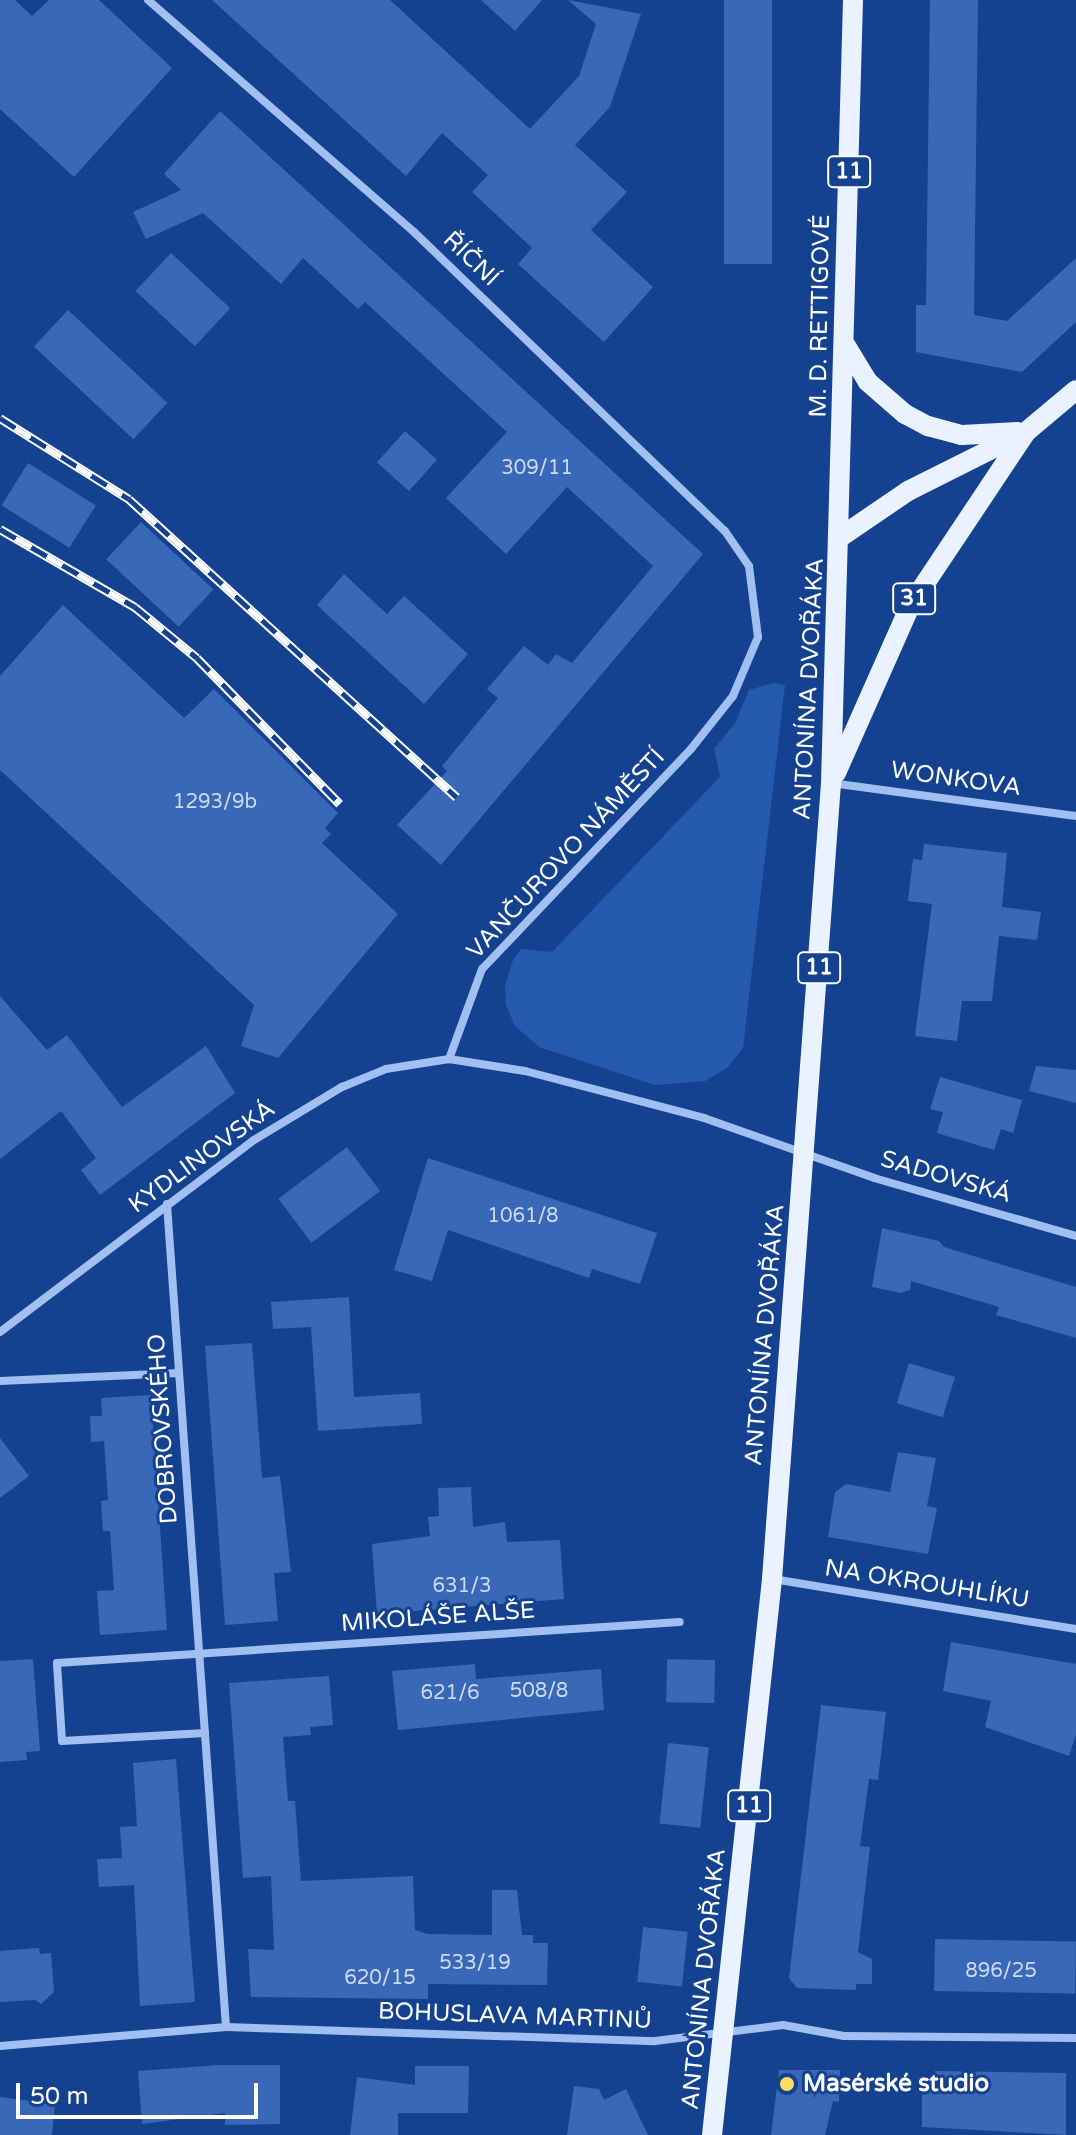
<!DOCTYPE html>
<meta charset="utf-8">
<style>
body{margin:0}
#map{position:relative;width:1076px;height:2135px;overflow:hidden;background:#144290;font-family:"Varela Round",sans-serif}
div>[style]{position:absolute}
[style*='--x']{left:calc(var(--x)*1px);top:calc(var(--y)*1px);width:calc(var(--w)*1px);rotate:calc(var(--a)*1deg)}
.green>*{inset:0;background:#265aaf}
.building>*{inset:0;background:#3868b7;transform-origin:0 0}
.minor>*{height:8px;margin:-4px;padding:0 4px;transform-origin:4px;border-radius:4px;background:#a1bff1}
.primary>*{height:20px;margin:-10px;padding:0 10px;transform-origin:10px;border-radius:10px;background:#eaf1ff}
.rail>*{height:9px;margin-top:-4.5px;transform-origin:0;background:repeating-linear-gradient(90deg,#144290 0 18px,#fff 0 36px);box-sizing:border-box;border-block:2px solid #fff}
.dots>*{width:22px;height:22px;translate:-50% -50%;box-sizing:border-box;border:4px solid #144290;border-radius:50%}
span{translate:-50% -50%;white-space:nowrap;text-align:center;line-height:1.15;-webkit-text-stroke:6px #144290;paint-order:stroke}
.number-label{font-size:20px;color:#cdd9ed}
.number-label span{-webkit-text-stroke-width:0}
.shield-label span{padding:2px 6px;background:#144290;border:2px solid;border-radius:6px;-webkit-text-stroke-width:0}
.shield-label{font-size:22px;color:#fff;font-weight:700}
.street-label{font-size:24px;color:#fff}
.poi-label{font-size:24px;color:#fff;font-weight:700}
.left{translate:0 -50%;text-align:left}
.scale{position:absolute;left:16px;top:2083px;width:242px;height:36px;box-sizing:border-box;border:4px solid #fff;border-top:0;padding-left:10px;font-size:24px;line-height:28px;white-space:nowrap;color:#fff;-webkit-text-stroke:6px #144290;paint-order:stroke}
</style>
<div id="map">
<div class="green">
<i style="clip-path:polygon(773px 683px,785px 685px,743px 1048px,727px 1068px,705px 1081px,655px 1085px,539px 1047px,515px 1026px,506px 1005px,505px 986px,513px 960px,521px 949px,552px 952px,720px 777px,714px 749px,735px 723px,749px 690px)"></i>
</div>
<div class="building">
<i style="clip-path:polygon(0 0,15px 0,32px 16px,49px 0,99px 0,172px 68px,74px 177px,0 109px)"></i>
<i style="clip-path:polygon(212px 0,390px 0,530px 129px,579px 76px,596px 24px,568px 0,641px 14px,610px 107px,575px 145px,627px 192px,591px 230px,653px 287px,604px 342px,518px 264px,532px 248px,472px 192px,488px 175px,442px 133px,406px 176px)"></i>
<i style="clip-path:polygon(481px 0,542px 0,515px 31px)"></i>
<i style="left:724px;top:0;width:48px;height:264px"></i>
<i style="clip-path:polygon(930px 0,978px 0,974px 315px,1007px 321px,1076px 258px,1076px 322px,1022px 372px,916px 352px,916px 305px,926px 305px)"></i>
<i style="clip-path:polygon(220px 111px,703px 554px,441px 865px,397px 825px,447px 771px,442px 766px,498px 698px,487px 689px,524px 646px,548px 665px,556px 654px,572px 663px,653px 566px,567px 487px,506px 554px,446px 498px,507px 432px,365px 302px,358px 309px,303px 258px,281px 284px,203px 213px,146px 239px,133px 212px,181px 190px,164px 174px)"></i>
<i style="left:171px;top:253px;width:81px;height:52px;rotate:43deg"></i>
<i style="left:68px;top:310px;width:136px;height:50px;rotate:43deg"></i>
<i style="left:405px;top:431px;width:43px;height:42px;rotate:42deg"></i>
<i style="left:28px;top:463px;width:80px;height:50px;rotate:32deg"></i>
<i style="left:141px;top:522px;width:99px;height:51px;rotate:43deg"></i>
<i style="clip-path:polygon(344px 574px,387px 614px,404px 596px,468px 654px,424px 704px,317px 605px)"></i>
<i style="clip-path:polygon(63px 605px,184px 718px,214px 689px,338px 813px,325px 828px,331px 834px,322px 843px,398px 914px,278px 1058px,241px 1046px,254px 1005px,0 770px,0 676px)"></i>
<i style="clip-path:polygon(924px 844px,1007px 853px,1002px 907px,1041px 912px,1037px 940px,999px 936px,992px 1001px,962px 1001px,957px 1041px,915px 1036px,932px 904px,908px 901px,913px 859px,922px 860px)"></i>
<i style="clip-path:polygon(0 996px,47px 1050px,67px 1035px,122px 1107px,206px 1046px,235px 1093px,100px 1195px,81px 1170px,96px 1158px,61px 1111px,0 1159px)"></i>
<i style="clip-path:polygon(1036px 1066px,1076px 1070px,1076px 1103px,1029px 1091px)"></i>
<i style="clip-path:polygon(940px 1077px,1022px 1100px,1013px 1133px,1001px 1129px,994px 1150px,937px 1133px,943px 1112px,930px 1109px)"></i>
<i style="left:347px;top:1147px;width:55px;height:86px;rotate:53deg"></i>
<i style="clip-path:polygon(428px 1158px,657px 1233px,640px 1284px,592px 1269px,589px 1278px,448px 1230px,432px 1281px,394px 1270px)"></i>
<i style="clip-path:polygon(882px 1228px,939px 1241px,944px 1247px,1076px 1287px,1076px 1338px,996px 1315px,999px 1307px,911px 1281px,910px 1290px,901px 1293px,872px 1287px)"></i>
<i style="clip-path:polygon(349px 1297px,354px 1397px,420px 1393px,422px 1424px,318px 1431px,311px 1327px,273px 1329px,271px 1302px)"></i>
<i style="clip-path:polygon(252px 1343px,262px 1478px,280px 1476px,291px 1572px,274px 1573px,278px 1621px,225px 1625px,205px 1346px)"></i>
<i style="left:909px;top:1363px;width:48px;height:42px;rotate:17deg"></i>
<i style="clip-path:polygon(151px 1395px,167px 1630px,100px 1635px,97px 1591px,114px 1590px,110px 1531px,103px 1531px,101px 1501px,108px 1500px,104px 1441px,91px 1442px,90px 1416px,102px 1416px,101px 1398px)"></i>
<i style="clip-path:polygon(0 1438px,29px 1476px,0 1498px)"></i>
<i style="clip-path:polygon(898px 1452px,936px 1458px,927px 1506px,937px 1508px,928px 1554px,828px 1537px,835px 1492px,846px 1484px,890px 1492px)"></i>
<i style="clip-path:polygon(471px 1487px,473px 1527px,505px 1522px,507px 1542px,560px 1540px,564px 1599px,377px 1614px,372px 1544px,430px 1536px,428px 1517px,439px 1516px,438px 1488px)"></i>
<i style="clip-path:polygon(951px 1642px,1076px 1664px,1076px 1734px,1069px 1756px,985px 1727px,991px 1701px,943px 1691px)"></i>
<i style="clip-path:polygon(33px 1659px,40px 1751px,26px 1752px,27px 1760px,0 1762px,0 1661px)"></i>
<i style="left:715px;top:1660px;width:43px;height:48px;rotate:91deg"></i>
<i style="clip-path:polygon(475px 1664px,476px 1679px,601px 1669px,604px 1710px,398px 1730px,392px 1671px)"></i>
<i style="clip-path:polygon(329px 1676px,333px 1725px,310px 1727px,311px 1735px,283px 1737px,288px 1801px,295px 1801px,301px 1881px,413px 1876px,415px 1930px,428px 1934px,492px 1935px,492px 1890px,517px 1890px,522px 1935px,533px 1935px,533px 1943px,548px 1943px,547px 1985px,428px 1984px,428px 1999px,251px 1997px,248px 1949px,274px 1950px,271px 1876px,243px 1878px,229px 1683px)"></i>
<i style="clip-path:polygon(821px 1705px,886px 1712px,878px 1780px,869px 1779px,860px 1846px,870px 1847px,858px 1952px,872px 1959px,872px 1984px,856px 1984px,856px 1990px,797px 1988px,789px 1978px)"></i>
<i style="left:668px;top:1743px;width:41px;height:81px;rotate:6deg"></i>
<i style="clip-path:polygon(176px 1759px,195px 2002px,140px 2006px,134px 1885px,99px 1887px,97px 1859px,122px 1858px,120px 1827px,137px 1826px,133px 1763px)"></i>
<i style="left:643px;top:1927px;width:45px;height:55px;rotate:6deg"></i>
<i style="left:935px;top:1939px;width:141px;height:52px;rotate:1deg"></i>
<i style="clip-path:polygon(39px 1948px,40px 1954px,51px 1953px,54px 1992px,41px 2004px,35px 2000px,0 2002px,0 1951px)"></i>
<i style="clip-path:polygon(219px 2065px,280px 2065px,280px 2124px,225px 2125px,225px 2113px,142px 2124px,138px 2071px)"></i>
<i style="clip-path:polygon(415px 2066px,469px 2066px,468px 2113px,398px 2113px,398px 2135px,350px 2135px,357px 2077px,415px 2085px)"></i>
<i style="clip-path:polygon(779px 2070px,840px 2070px,839px 2102px,833px 2101px,825px 2135px,771px 2135px)"></i>
<i style="clip-path:polygon(935px 2071px,1066px 2073px,1066px 2135px,922px 2127px,922px 2089px,935px 2089px)"></i>
<i style="clip-path:polygon(574px 2086px,599px 2089px,604px 2100px,626px 2089px,648px 2135px,567px 2135px)"></i>
<i style="clip-path:polygon(0 2097px,55px 2104px,52px 2135px,0 2135px)"></i>
</div>
<div class="minor">
<i style="--x:148;--y:0;--w:353;--a:41.1"></i>
<i style="--x:414;--y:232;--w:431;--a:43.9"></i>
<i style="--x:725;--y:531;--w:42;--a:55.6"></i>
<i style="--x:749;--y:566;--w:72;--a:82.8"></i>
<i style="--x:758;--y:637;--w:64;--a:113"></i>
<i style="--x:733;--y:696;--w:68;--a:128.4"></i>
<i style="--x:691;--y:749;--w:303;--a:133.5"></i>
<i style="--x:482;--y:969;--w:96;--a:110.1"></i>
<i style="--x:831;--y:783;--w:247;--a:7.7"></i>
<i style="--x:167;--y:1204;--w:825;--a:85.9"></i>
<i style="--x:0;--y:1332;--w:318;--a:-37.1"></i>
<i style="--x:254;--y:1140;--w:103;--a:-31.1"></i>
<i style="--x:342;--y:1087;--w:48;--a:-22.2"></i>
<i style="--x:386;--y:1069;--w:64;--a:-9"></i>
<i style="--x:449;--y:1059;--w:77;--a:9"></i>
<i style="--x:525;--y:1071;--w:185;--a:14.7"></i>
<i style="--x:704;--y:1118;--w:180;--a:19.4"></i>
<i style="--x:874;--y:1178;--w:210;--a:16"></i>
<i style="--x:0;--y:1381;--w:179;--a:-2.6"></i>
<i style="--x:773;--y:1579;--w:307;--a:9.4"></i>
<i style="--x:205;--y:1733;--w:143;--a:176.8"></i>
<i style="--x:62;--y:1741;--w:78;--a:-93.7"></i>
<i style="--x:57;--y:1663;--w:624;--a:-3.77"></i>
<i style="--x:0;--y:2046;--w:227;--a:-4.8"></i>
<i style="--x:226;--y:2027;--w:429;--a:1.9"></i>
<i style="--x:655;--y:2041;--w:129;--a:-7.1"></i>
<i style="--x:783;--y:2025;--w:62;--a:10.2"></i>
<i style="--x:844;--y:2036;--w:232;--a:0.5"></i>
</div>
<div class="primary">
<i style="--x:846;--y:346;--w:42;--a:58.6"></i>
<i style="--x:868;--y:382;--w:49;--a:40.9"></i>
<i style="--x:905;--y:414;--w:26;--a:28"></i>
<i style="--x:928;--y:426;--w:35;--a:15"></i>
<i style="--x:962;--y:435;--w:56;--a:-3.1"></i>
<i style="--x:842;--y:536;--w:80;--a:-34.3"></i>
<i style="--x:908;--y:491;--w:132;--a:-26.6"></i>
<i style="--x:1026;--y:432;--w:65;--a:-40"></i>
<i style="--x:836;--y:773;--w:183;--a:-66.1"></i>
<i style="--x:910;--y:606;--w:209;--a:-56.3"></i>
<i style="--x:712;--y:2135;--w:559;--a:-83.84"></i>
<i style="--x:772;--y:1579;--w:798;--a:-85.76"></i>
<i style="--x:831;--y:783;--w:783;--a:-88.39"></i>
</div>
<div class="rail">
<i style="--x:0;--y:418;--w:152;--a:32.1"></i>
<i style="--x:129;--y:499;--w:443;--a:42.3"></i>
<i style="--x:0;--y:529;--w:156;--a:30"></i>
<i style="--x:135;--y:607;--w:80;--a:39.4"></i>
<i style="--x:197;--y:658;--w:204;--a:45.6"></i>
</div>
<div class="dots">
<i style="left:787px;top:2084px;background:#ffdc60"></i>
</div>
<div class="number-label">
<span style="left:537px;top:468px">309/11</span>
<span style="left:215px;top:802px">1293/9b</span>
<span style="left:523px;top:1216px">1061/8</span>
<span style="left:462px;top:1586px">631/3</span>
<span style="left:539px;top:1691px">508/8</span>
<span style="left:450px;top:1693px">621/6</span>
<span style="left:475px;top:1963px">533/19</span>
<span style="left:1001px;top:1971px">896/25</span>
<span style="left:380px;top:1978px">620/15</span>
</div>
<div class="shield-label">
<span style="left:849px;top:172px">11</span>
<span style="left:914px;top:599px">31</span>
<span style="left:819px;top:968px">11</span>
<span style="left:749px;top:1806px">11</span>
</div>
<div class="street-label">
<span style="left:471px;top:259px;rotate:44deg">ŘÍČNÍ</span>
<span style="left:820px;top:316px;rotate:-89deg">M. D. RETTIGOVÉ</span>
<span style="left:809px;top:689px;rotate:-87deg">ANTONÍNA DVOŘÁKA</span>
<span style="left:956px;top:779px;rotate:8deg">WONKOVA</span>
<span style="left:566px;top:854px;rotate:-47deg">VANČUROVO NÁMĚSTÍ</span>
<span style="left:202px;top:1157px;rotate:-36deg">KYDLINOVSKÁ</span>
<span style="left:946px;top:1177px;rotate:16deg">SADOVSKÁ</span>
<span style="left:765px;top:1335px;rotate:-85deg">ANTONÍNA DVOŘÁKA</span>
<span style="left:163px;top:1429px;rotate:-94deg">DOBROVSKÉHO</span>
<span style="left:927px;top:1584px;rotate:9deg">NA OKROUHLÍKU</span>
<span style="left:438px;top:1617px;rotate:-4deg">MIKOLÁŠE ALŠE</span>
<span style="left:704px;top:1979px;rotate:-84deg">ANTONÍNA DVOŘÁKA</span>
<span style="left:515px;top:2016px;rotate:2deg">BOHUSLAVA MARTINŮ</span>
</div>
<div class="poi-label">
<span class="left" style="left:803px;top:2084px">Masérské studio</span>
</div>
<div class="scale">50 m</div>
</div>
